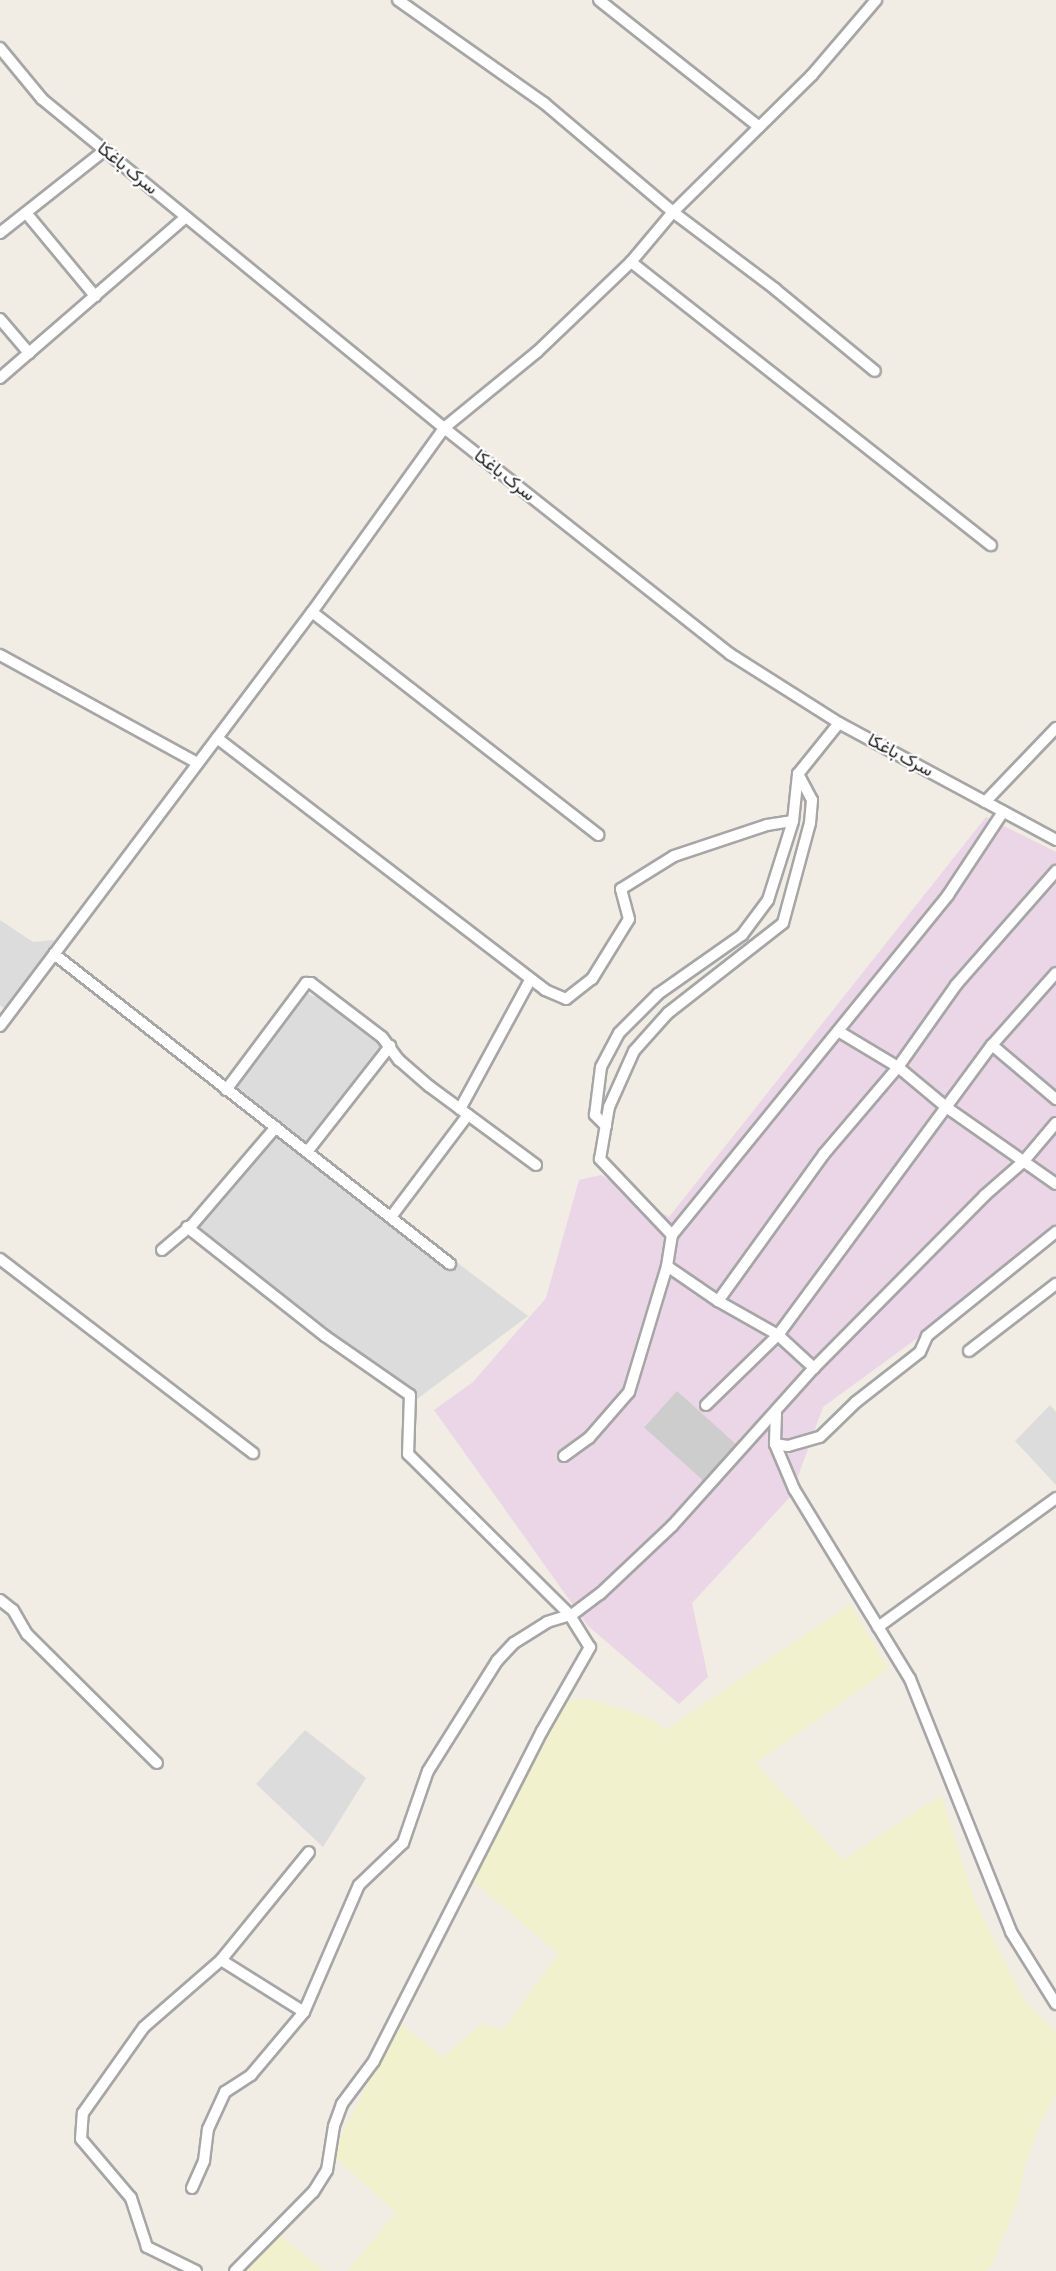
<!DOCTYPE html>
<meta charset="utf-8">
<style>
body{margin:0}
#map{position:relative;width:1056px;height:2271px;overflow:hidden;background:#f1ece4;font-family:"Alegreya Sans",Vazirmatn,sans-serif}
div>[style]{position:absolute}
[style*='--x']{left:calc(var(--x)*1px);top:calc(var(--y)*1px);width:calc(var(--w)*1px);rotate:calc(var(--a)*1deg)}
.residential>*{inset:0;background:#dddcdc}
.industrial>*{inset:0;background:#ebd6e8}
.religious>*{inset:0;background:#cdcdcd;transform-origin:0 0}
.farmland>*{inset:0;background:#f1f1ce}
.roads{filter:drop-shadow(2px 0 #a6a6a6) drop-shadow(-2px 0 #a6a6a6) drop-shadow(0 2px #a6a6a6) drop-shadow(0 -2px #a6a6a6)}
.minor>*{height:10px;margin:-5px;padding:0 5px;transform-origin:5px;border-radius:5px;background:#fff}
span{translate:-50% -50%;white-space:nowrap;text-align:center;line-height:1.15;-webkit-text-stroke:4.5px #fff;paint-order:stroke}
.street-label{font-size:18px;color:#1f1f1f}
</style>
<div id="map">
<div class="residential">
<i style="clip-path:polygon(0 920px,33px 942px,54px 940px,13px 1015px,0 1005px)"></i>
<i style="clip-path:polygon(305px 989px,310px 995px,355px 1009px,391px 1058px,318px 1145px,308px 1145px,230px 1087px)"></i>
<i style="clip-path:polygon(278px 1128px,528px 1316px,413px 1402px,192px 1232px)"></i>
<i style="clip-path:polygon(1050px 1405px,1056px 1412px,1056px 1485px,1015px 1441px)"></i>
<i style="clip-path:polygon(305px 1730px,366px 1778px,323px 1847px,256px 1784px)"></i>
</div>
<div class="industrial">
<i style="clip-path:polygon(986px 817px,1056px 852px,1056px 1237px,823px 1407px,791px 1496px,692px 1603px,708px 1677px,679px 1704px,588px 1626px,434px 1410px,473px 1382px,546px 1298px,579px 1180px,601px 1175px,669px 1217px)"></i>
</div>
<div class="religious">
<i style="left:677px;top:1391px;width:85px;height:49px;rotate:42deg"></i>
</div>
<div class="farmland">
<i style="clip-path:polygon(850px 1604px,889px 1669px,756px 1763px,843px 1860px,941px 1795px,974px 1899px,1024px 2000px,1056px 2033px,1056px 2094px,1040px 2124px,1025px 2165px,1018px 2201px,992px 2266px,986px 2271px,347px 2271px,396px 2213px,335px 2157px,339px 2139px,399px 2023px,443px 2057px,482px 2024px,503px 2030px,558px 1954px,473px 1881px,506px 1819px,544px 1724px,558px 1702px,590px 1699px,644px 1716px,667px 1729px)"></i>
<i style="clip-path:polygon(274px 2230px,324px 2271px,237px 2271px)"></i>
</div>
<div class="roads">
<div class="minor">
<i style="--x:398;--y:0;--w:179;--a:35.2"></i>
<i style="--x:544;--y:103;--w:169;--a:40.2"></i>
<i style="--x:673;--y:212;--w:128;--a:37"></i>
<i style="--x:775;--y:289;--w:129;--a:39.4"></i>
<i style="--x:599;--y:0;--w:204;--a:38.4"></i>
<i style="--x:0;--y:48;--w:66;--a:50.5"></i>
<i style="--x:42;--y:99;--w:519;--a:39.3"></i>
<i style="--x:444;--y:428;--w:365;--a:38.3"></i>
<i style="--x:730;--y:654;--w:129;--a:32.3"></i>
<i style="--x:839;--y:723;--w:247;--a:28.3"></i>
<i style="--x:27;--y:214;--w:107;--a:50.3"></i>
<i style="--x:0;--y:233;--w:132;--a:-38.3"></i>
<i style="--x:631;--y:262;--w:458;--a:38.2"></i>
<i style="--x:0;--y:319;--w:45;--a:49.5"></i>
<i style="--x:0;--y:378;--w:246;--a:-40.9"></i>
<i style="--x:312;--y:612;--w:363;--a:37.9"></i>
<i style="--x:0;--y:655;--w:225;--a:28.7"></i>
<i style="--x:217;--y:738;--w:414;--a:37.5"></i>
<i style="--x:545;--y:990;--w:23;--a:23"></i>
<i style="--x:566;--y:999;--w:33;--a:-38"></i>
<i style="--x:592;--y:979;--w:70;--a:-58.3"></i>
<i style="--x:629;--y:919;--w:31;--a:-105"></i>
<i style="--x:621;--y:889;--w:62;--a:-31.9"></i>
<i style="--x:674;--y:856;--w:98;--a:-18.4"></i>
<i style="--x:767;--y:825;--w:26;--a:-9"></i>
<i style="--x:985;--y:802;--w:103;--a:-46.2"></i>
<i style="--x:54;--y:954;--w:503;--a:38.05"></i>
<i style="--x:0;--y:1026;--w:518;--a:-53"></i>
<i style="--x:312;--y:612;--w:226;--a:-54.3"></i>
<i style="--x:444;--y:428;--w:120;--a:-39.3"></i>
<i style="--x:537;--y:352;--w:130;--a:-43.8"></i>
<i style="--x:631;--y:262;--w:65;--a:-50"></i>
<i style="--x:673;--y:212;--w:195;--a:-44.6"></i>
<i style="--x:812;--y:75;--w:99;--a:-49.5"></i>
<i style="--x:838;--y:1031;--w:70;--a:31"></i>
<i style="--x:898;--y:1067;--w:62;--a:39.8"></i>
<i style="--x:946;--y:1107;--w:134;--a:35"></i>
<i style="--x:992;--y:1045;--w:84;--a:40.2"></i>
<i style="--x:226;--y:1090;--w:134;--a:-53.2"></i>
<i style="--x:306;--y:983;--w:5;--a:0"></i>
<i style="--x:311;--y:983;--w:89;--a:37.3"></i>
<i style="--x:382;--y:1037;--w:29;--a:54"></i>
<i style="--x:399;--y:1060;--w:40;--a:41"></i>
<i style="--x:429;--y:1086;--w:133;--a:36.4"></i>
<i style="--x:460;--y:1109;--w:147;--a:-61.5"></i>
<i style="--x:606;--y:1126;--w:16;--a:-135"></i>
<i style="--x:595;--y:1115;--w:48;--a:-82.9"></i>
<i style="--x:601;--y:1067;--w:38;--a:-62"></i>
<i style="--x:619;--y:1033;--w:55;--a:-45"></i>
<i style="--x:658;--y:994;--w:103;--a:-35.1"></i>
<i style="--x:742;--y:935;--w:44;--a:-53.4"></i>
<i style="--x:768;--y:900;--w:83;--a:-72.4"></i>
<i style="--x:793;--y:821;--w:47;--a:-83.9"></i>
<i style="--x:798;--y:774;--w:65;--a:-51.2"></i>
<i style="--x:307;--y:1152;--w:135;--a:-51.9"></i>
<i style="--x:391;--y:1217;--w:128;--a:-53"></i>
<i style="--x:187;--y:1227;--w:176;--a:38.3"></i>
<i style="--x:325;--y:1336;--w:103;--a:34.8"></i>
<i style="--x:410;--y:1395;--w:59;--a:91.9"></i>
<i style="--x:408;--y:1454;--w:227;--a:44.8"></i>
<i style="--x:569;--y:1614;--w:39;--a:58"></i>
<i style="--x:590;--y:1647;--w:97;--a:119.7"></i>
<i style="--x:542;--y:1731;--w:370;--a:117"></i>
<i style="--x:374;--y:2061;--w:54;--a:126.7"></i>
<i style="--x:342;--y:2104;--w:23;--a:110"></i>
<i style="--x:334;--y:2126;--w:45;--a:99"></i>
<i style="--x:327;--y:2170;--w:26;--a:122"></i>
<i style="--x:313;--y:2192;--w:111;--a:134.6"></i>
<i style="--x:672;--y:1235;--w:105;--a:-133.5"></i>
<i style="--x:600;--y:1159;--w:53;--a:-80.2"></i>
<i style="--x:609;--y:1107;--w:61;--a:-65.9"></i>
<i style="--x:634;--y:1051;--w:51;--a:-48.2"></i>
<i style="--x:668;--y:1013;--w:146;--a:-38"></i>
<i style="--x:783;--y:923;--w:104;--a:-74.9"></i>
<i style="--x:810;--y:823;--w:23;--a:-85"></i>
<i style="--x:812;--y:800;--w:30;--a:-118"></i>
<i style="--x:162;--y:1250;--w:39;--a:-40"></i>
<i style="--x:192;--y:1225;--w:129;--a:-49.4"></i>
<i style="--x:0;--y:1259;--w:319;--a:37.5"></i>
<i style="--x:667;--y:1266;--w:62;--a:34.5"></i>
<i style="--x:718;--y:1301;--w:69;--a:29.5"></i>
<i style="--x:778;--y:1335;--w:49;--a:42.5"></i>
<i style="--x:718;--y:1301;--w:181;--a:-54.2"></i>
<i style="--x:824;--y:1154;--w:114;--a:-49.6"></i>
<i style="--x:898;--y:1067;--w:100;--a:-54.7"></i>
<i style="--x:956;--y:985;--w:152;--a:-48.7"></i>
<i style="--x:969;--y:1351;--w:110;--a:-37.6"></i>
<i style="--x:706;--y:1405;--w:100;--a:-44.2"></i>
<i style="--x:778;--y:1335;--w:360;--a:-53.6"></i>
<i style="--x:992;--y:1045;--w:96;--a:-48.4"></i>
<i style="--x:776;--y:1413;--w:31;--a:92"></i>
<i style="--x:775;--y:1444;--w:49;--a:67.1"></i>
<i style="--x:794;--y:1489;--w:223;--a:58.6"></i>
<i style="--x:910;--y:1679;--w:272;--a:68.2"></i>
<i style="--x:1011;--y:1932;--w:85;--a:58"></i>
<i style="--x:775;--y:1444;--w:13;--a:9"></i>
<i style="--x:788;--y:1446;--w:33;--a:-16"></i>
<i style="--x:820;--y:1437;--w:50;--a:-44.2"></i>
<i style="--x:856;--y:1402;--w:81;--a:-38"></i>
<i style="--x:920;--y:1352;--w:17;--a:-66"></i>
<i style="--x:927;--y:1336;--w:166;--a:-38.9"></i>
<i style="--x:564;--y:1456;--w:31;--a:-36"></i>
<i style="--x:589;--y:1438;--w:61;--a:-49"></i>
<i style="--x:629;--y:1392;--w:132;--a:-73.2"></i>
<i style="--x:667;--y:1266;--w:31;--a:-81"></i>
<i style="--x:672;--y:1235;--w:438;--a:-50.9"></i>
<i style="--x:948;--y:895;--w:100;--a:-56.5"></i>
<i style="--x:0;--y:1600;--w:16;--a:38"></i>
<i style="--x:13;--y:1610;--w:28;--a:60"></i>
<i style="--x:27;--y:1634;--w:183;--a:44.8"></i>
<i style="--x:878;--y:1627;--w:220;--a:-35.9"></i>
<i style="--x:221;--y:1960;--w:98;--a:32.1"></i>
<i style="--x:192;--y:2188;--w:30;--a:-66"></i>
<i style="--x:204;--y:2161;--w:32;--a:-83"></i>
<i style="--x:208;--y:2129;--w:41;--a:-65.3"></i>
<i style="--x:225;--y:2092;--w:31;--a:-33"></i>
<i style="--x:251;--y:2075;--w:82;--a:-49.9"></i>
<i style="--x:304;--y:2012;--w:138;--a:-66.6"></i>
<i style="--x:359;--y:1885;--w:61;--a:-43.7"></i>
<i style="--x:403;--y:1843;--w:76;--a:-70.9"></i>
<i style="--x:428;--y:1771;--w:130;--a:-57.9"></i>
<i style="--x:497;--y:1661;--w:25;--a:-47"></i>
<i style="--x:514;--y:1643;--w:39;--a:-32"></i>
<i style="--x:547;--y:1622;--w:27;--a:-17"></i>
<i style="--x:573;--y:1614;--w:34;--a:-37"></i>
<i style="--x:600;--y:1594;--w:99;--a:-43.4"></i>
<i style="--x:672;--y:1526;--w:212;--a:-48.1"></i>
<i style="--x:814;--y:1368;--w:242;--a:-45.3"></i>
<i style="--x:984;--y:1196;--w:52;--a:-41.1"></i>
<i style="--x:1023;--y:1162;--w:51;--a:-49.8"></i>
<i style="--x:196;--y:2271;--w:55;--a:-153.9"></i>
<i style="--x:147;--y:2247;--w:52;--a:-108.1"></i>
<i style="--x:131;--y:2198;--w:77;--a:-130.3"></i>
<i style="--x:81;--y:2139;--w:26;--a:-86"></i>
<i style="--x:83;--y:2113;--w:105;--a:-54.7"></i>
<i style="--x:144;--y:2027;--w:102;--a:-41"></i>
<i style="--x:221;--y:1960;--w:139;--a:-50.8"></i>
</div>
</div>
<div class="street-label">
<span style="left:127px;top:169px;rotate:39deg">سرک باغکا</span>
<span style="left:504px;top:476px;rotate:38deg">سرک باغکا</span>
<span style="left:900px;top:756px;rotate:28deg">سرک باغکا</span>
</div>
</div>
